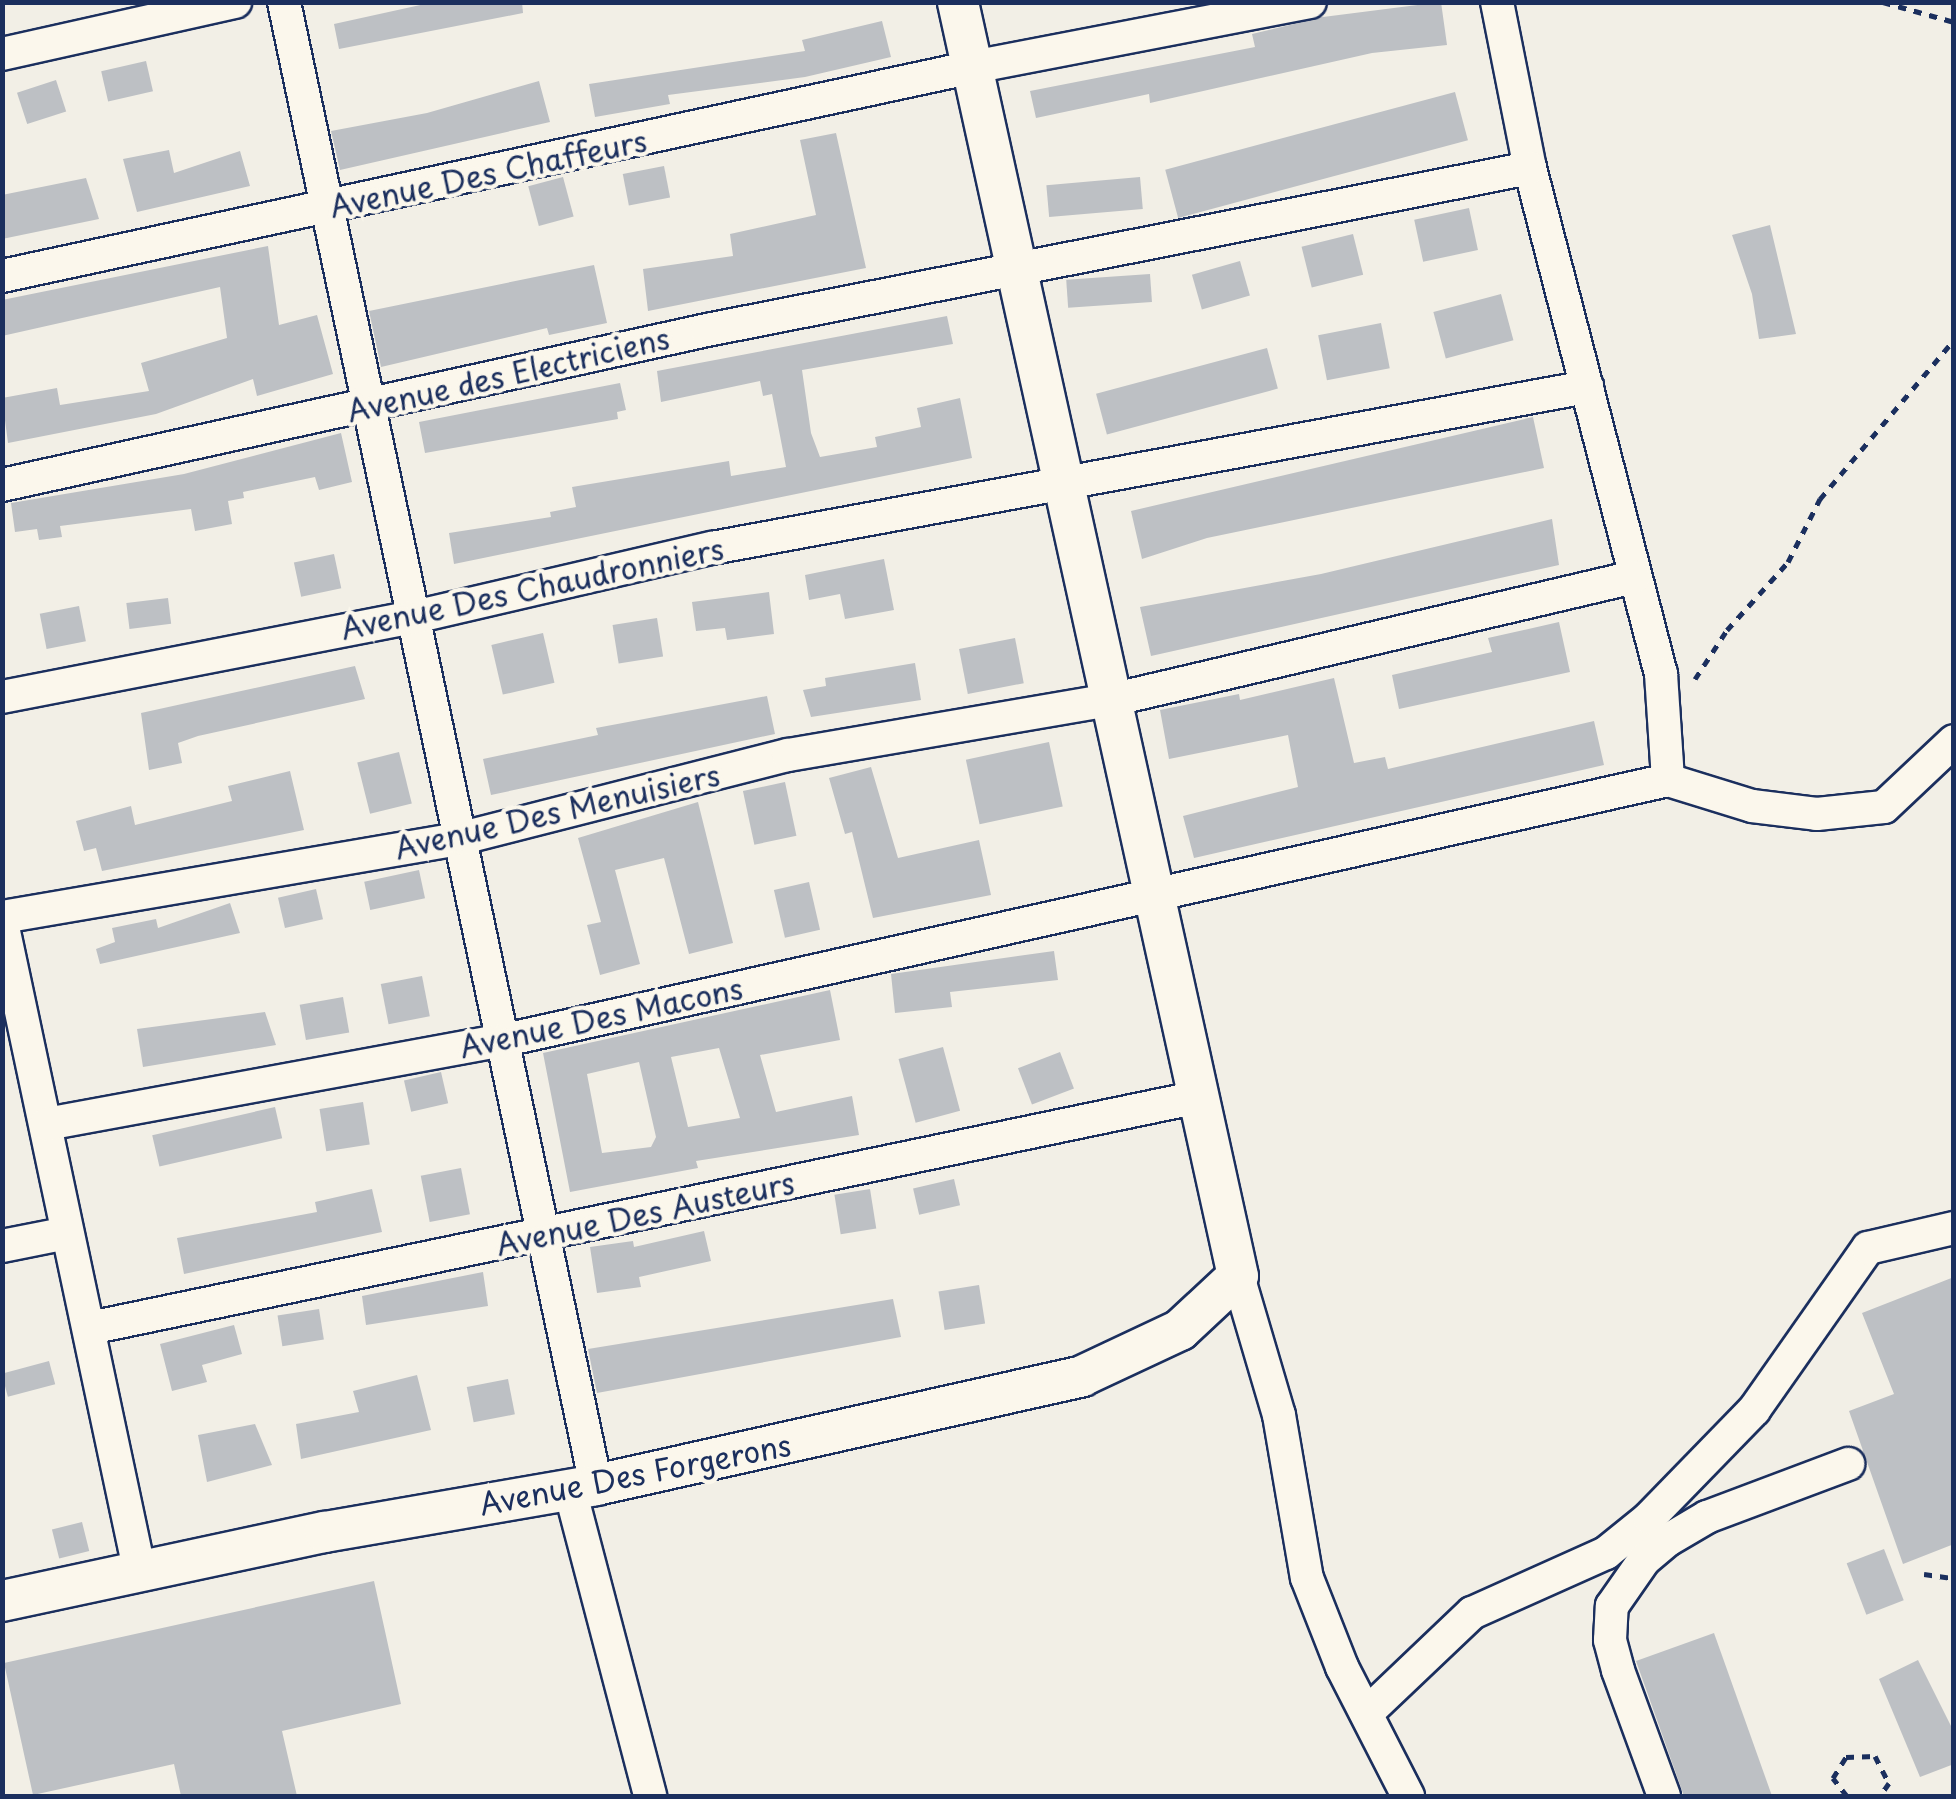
<!DOCTYPE html>
<style>
body{margin:0}
#map{position:relative;width:1956px;height:1799px;overflow:hidden;background:#f2efe6;font-family:"Playpen Sans",sans-serif}
div>[style]{position:absolute}
[style*='--x']{left:calc(var(--x)*1px);top:calc(var(--y)*1px);width:calc(var(--w)*1px);rotate:calc(var(--a)*1deg)}
.building>*{inset:0;background:#bdc0c4;transform-origin:0 0}
.path>*{height:5px;margin-top:-2.5px;transform-origin:0;background:repeating-linear-gradient(90deg,#1b2f5e 0 8px,transparent 0 16px)}
.roads{filter:drop-shadow(2px 0 #1b2f5e) drop-shadow(-2px 0 #1b2f5e) drop-shadow(0 2px #1b2f5e) drop-shadow(0 -2px #1b2f5e)}
.minor>*{height:32px;margin:-16px;padding:0 16px;transform-origin:16px;border-radius:16px;background:#fbf7ec}
.tertiary>*{height:40px;margin:-20px;padding:0 20px;transform-origin:20px;border-radius:20px;background:#fbf7ec}
span{translate:-50% -50%;white-space:nowrap;text-align:center;line-height:1.15;-webkit-text-stroke:9px #fbf7ec;paint-order:stroke}
.street-label{font-size:30px;color:#1b2f5e}
.frame{position:absolute;inset:0;border:5px solid #1b2f5e;pointer-events:none}
</style>
<div id="map">
<div class="building">
<i style="clip-path:polygon(434px 2px,522px 2px,523px 13px,339px 49px,334px 24px)"></i>
<i style="clip-path:polygon(1441px 2px,1447px 45px,1372px 53px,1150px 103px,1149px 94px,1036px 118px,1030px 91px,1255px 47px,1252px 34px,1323px 17px)"></i>
<i style="clip-path:polygon(882px 21px,891px 57px,805px 77px,668px 95px,670px 104px,595px 117px,589px 84px,805px 51px,802px 40px)"></i>
<i style="left:146px;top:61px;width:31px;height:46px;rotate:77deg"></i>
<i style="left:56px;top:80px;width:33px;height:41px;rotate:72deg"></i>
<i style="clip-path:polygon(539px 81px,550px 122px,340px 170px,331px 131px,427px 113px)"></i>
<i style="left:1455px;top:92px;width:50px;height:300px;rotate:75deg"></i>
<i style="clip-path:polygon(836px 133px,866px 268px,648px 311px,643px 269px,733px 256px,730px 234px,816px 215px,800px 140px)"></i>
<i style="clip-path:polygon(169px 150px,174px 173px,240px 151px,250px 186px,137px 212px,123px 159px)"></i>
<i style="left:664px;top:166px;width:32px;height:42px;rotate:79deg"></i>
<i style="left:563px;top:177px;width:41px;height:36px;rotate:75deg"></i>
<i style="left:1140px;top:177px;width:32px;height:94px;rotate:85deg"></i>
<i style="clip-path:polygon(86px 178px,99px 219px,2px 239px,2px 195px)"></i>
<i style="left:1469px;top:208px;width:43px;height:56px;rotate:78deg"></i>
<i style="clip-path:polygon(1770px 225px,1796px 334px,1759px 339px,1752px 294px,1732px 235px)"></i>
<i style="left:1353px;top:234px;width:42px;height:53px;rotate:76deg"></i>
<i style="clip-path:polygon(268px 246px,279px 325px,317px 315px,333px 374px,257px 396px,253px 379px,156px 414px,8px 443px,2px 398px,57px 388px,60px 405px,149px 391px,141px 363px,227px 338px,220px 287px,2px 336px,2px 300px)"></i>
<i style="left:1240px;top:261px;width:36px;height:50px;rotate:74deg"></i>
<i style="clip-path:polygon(594px 265px,607px 323px,549px 335px,547px 328px,381px 367px,369px 311px)"></i>
<i style="left:1150px;top:274px;width:28px;height:84px;rotate:86deg"></i>
<i style="left:1501px;top:294px;width:48px;height:70px;rotate:75deg"></i>
<i style="clip-path:polygon(947px 316px,953px 344px,802px 370px,811px 433px,820px 457px,877px 447px,875px 437px,921px 427px,917px 408px,960px 398px,972px 458px,454px 564px,449px 533px,551px 517px,550px 512px,576px 507px,572px 487px,729px 461px,731px 476px,786px 467px,772px 394px,763px 396px,760px 381px,661px 402px,657px 371px)"></i>
<i style="left:1381px;top:323px;width:46px;height:64px;rotate:79deg"></i>
<i style="left:1267px;top:348px;width:42px;height:177px;rotate:75deg"></i>
<i style="clip-path:polygon(620px 383px,626px 410px,617px 412px,618px 419px,425px 453px,419px 422px)"></i>
<i style="clip-path:polygon(1533px 417px,1544px 468px,1207px 538px,1142px 559px,1131px 511px)"></i>
<i style="clip-path:polygon(341px 433px,352px 482px,319px 490px,315px 477px,243px 492px,244px 498px,228px 501px,232px 524px,195px 531px,191px 509px,60px 526px,62px 537px,39px 540px,37px 529px,15px 532px,11px 503px,184px 474px)"></i>
<i style="clip-path:polygon(1552px 519px,1559px 565px,1151px 656px,1140px 607px,1321px 574px)"></i>
<i style="left:334px;top:554px;width:35px;height:41px;rotate:78deg"></i>
<i style="clip-path:polygon(884px 559px,894px 610px,845px 619px,840px 594px,809px 600px,805px 575px)"></i>
<i style="clip-path:polygon(769px 592px,774px 634px,727px 640px,725px 628px,696px 631px,692px 602px)"></i>
<i style="left:168px;top:598px;width:26px;height:42px;rotate:83deg"></i>
<i style="left:79px;top:606px;width:36px;height:40px;rotate:79deg"></i>
<i style="left:657px;top:618px;width:39px;height:45px;rotate:81deg"></i>
<i style="clip-path:polygon(1559px 622px,1570px 672px,1399px 709px,1392px 675px,1492px 652px,1488px 638px)"></i>
<i style="left:543px;top:633px;width:51px;height:53px;rotate:77deg"></i>
<i style="left:1015px;top:638px;width:46px;height:57px;rotate:79deg"></i>
<i style="clip-path:polygon(915px 663px,921px 700px,811px 717px,803px 690px,826px 686px,825px 678px)"></i>
<i style="clip-path:polygon(355px 666px,365px 699px,198px 736px,178px 743px,182px 763px,149px 770px,141px 713px)"></i>
<i style="clip-path:polygon(1334px 678px,1354px 763px,1385px 757px,1388px 769px,1594px 721px,1604px 765px,1194px 858px,1183px 816px,1298px 787px,1288px 735px,1169px 759px,1160px 710px,1239px 694px,1240px 700px)"></i>
<i style="clip-path:polygon(767px 696px,775px 734px,491px 795px,483px 759px,598px 735px,596px 728px)"></i>
<i style="left:1049px;top:742px;width:66px;height:85px;rotate:78deg"></i>
<i style="left:399px;top:752px;width:53px;height:43px;rotate:76deg"></i>
<i style="clip-path:polygon(871px 767px,898px 858px,979px 840px,991px 895px,873px 918px,852px 832px,845px 834px,829px 778px)"></i>
<i style="clip-path:polygon(290px 771px,304px 830px,102px 871px,96px 848px,84px 851px,76px 821px,131px 806px,135px 825px,232px 801px,228px 786px)"></i>
<i style="left:785px;top:782px;width:55px;height:43px;rotate:78deg"></i>
<i style="clip-path:polygon(698px 802px,733px 943px,689px 954px,664px 858px,615px 870px,640px 964px,600px 975px,587px 925px,601px 922px,578px 838px)"></i>
<i style="left:419px;top:870px;width:29px;height:56px;rotate:78deg"></i>
<i style="left:809px;top:882px;width:49px;height:36px;rotate:77deg"></i>
<i style="left:316px;top:889px;width:31px;height:39px;rotate:77deg"></i>
<i style="clip-path:polygon(230px 903px,240px 933px,100px 964px,96px 949px,115px 942px,112px 928px,156px 919px,158px 928px)"></i>
<i style="clip-path:polygon(1054px 951px,1058px 980px,950px 992px,952px 1007px,895px 1013px,891px 974px)"></i>
<i style="left:422px;top:976px;width:41px;height:42px;rotate:79deg"></i>
<i style="clip-path:polygon(evenodd,830px 990px,840px 1040px,760px 1055px,776px 1112px,852px 1096px,859px 1135px,696px 1161px,698px 1168px,570px 1192px,543px 1053px,830px 990px,719px 1048px,740px 1118px,688px 1127px,671px 1057px,719px 1048px,830px 990px,639px 1062px,656px 1137px,651px 1147px,602px 1153px,587px 1074px,639px 1062px)"></i>
<i style="left:343px;top:997px;width:36px;height:44px;rotate:80deg"></i>
<i style="clip-path:polygon(265px 1012px,276px 1045px,143px 1067px,137px 1029px)"></i>
<i style="left:943px;top:1047px;width:66px;height:46px;rotate:75deg"></i>
<i style="left:1060px;top:1052px;width:39px;height:45px;rotate:69deg"></i>
<i style="left:441px;top:1072px;width:32px;height:38px;rotate:77deg"></i>
<i style="left:363px;top:1102px;width:43px;height:44px;rotate:81deg"></i>
<i style="left:275px;top:1107px;width:32px;height:126px;rotate:77deg"></i>
<i style="left:461px;top:1168px;width:47px;height:41px;rotate:79deg"></i>
<i style="left:954px;top:1179px;width:27px;height:42px;rotate:77deg"></i>
<i style="clip-path:polygon(372px 1189px,382px 1232px,184px 1274px,177px 1238px,317px 1212px,315px 1202px)"></i>
<i style="left:870px;top:1189px;width:40px;height:36px;rotate:81deg"></i>
<i style="clip-path:polygon(704px 1231px,711px 1261px,639px 1277px,641px 1287px,597px 1293px,590px 1247px,633px 1241px,634px 1247px)"></i>
<i style="clip-path:polygon(483px 1272px,488px 1306px,366px 1325px,362px 1296px)"></i>
<i style="clip-path:polygon(1954px 1277px,1954px 1544px,1903px 1564px,1849px 1411px,1894px 1394px,1862px 1313px)"></i>
<i style="left:979px;top:1285px;width:39px;height:41px;rotate:81deg"></i>
<i style="clip-path:polygon(893px 1299px,901px 1337px,597px 1393px,588px 1349px)"></i>
<i style="left:319px;top:1309px;width:31px;height:42px;rotate:81deg"></i>
<i style="clip-path:polygon(234px 1325px,242px 1354px,202px 1365px,207px 1382px,172px 1391px,160px 1344px)"></i>
<i style="left:49px;top:1361px;width:24px;height:49px;rotate:75deg"></i>
<i style="clip-path:polygon(417px 1375px,431px 1430px,301px 1459px,296px 1424px,359px 1412px,353px 1391px)"></i>
<i style="left:508px;top:1379px;width:36px;height:42px;rotate:79deg"></i>
<i style="clip-path:polygon(255px 1424px,272px 1465px,207px 1482px,198px 1435px)"></i>
<i style="left:82px;top:1522px;width:30px;height:31px;rotate:76deg"></i>
<i style="left:1884px;top:1549px;width:55px;height:40px;rotate:69deg"></i>
<i style="clip-path:polygon(374px 1581px,401px 1704px,282px 1731px,297px 1796px,181px 1796px,174px 1764px,33px 1795px,4px 1663px)"></i>
<i style="clip-path:polygon(1714px 1633px,1772px 1796px,1684px 1796px,1636px 1661px)"></i>
<i style="clip-path:polygon(1918px 1660px,1954px 1732px,1954px 1764px,1920px 1777px,1879px 1679px)"></i>
</div>
<div class="path">
<i style="--x:1883;--y:2;--w:74;--a:15.7"></i>
<i style="--x:1695;--y:679;--w:59;--a:-56.9"></i>
<i style="--x:1727;--y:630;--w:91;--a:-48.1"></i>
<i style="--x:1788;--y:562;--w:71;--a:-63.1"></i>
<i style="--x:1820;--y:499;--w:208;--a:-49.9"></i>
<i style="--x:1924;--y:1574;--w:30;--a:8"></i>
<i style="--x:1847;--y:1796;--w:23;--a:-128"></i>
<i style="--x:1833;--y:1778;--w:25;--a:-58"></i>
<i style="--x:1846;--y:1757;--w:29;--a:-2"></i>
<i style="--x:1875;--y:1756;--w:30;--a:63"></i>
<i style="--x:1889;--y:1783;--w:16;--a:125"></i>
</div>
<div class="roads">
<div class="minor">
<i style="--x:284;--y:2;--w:1515;--a:78.12"></i>
<i style="--x:1497;--y:2;--w:169;--a:78.8"></i>
<i style="--x:1530;--y:168;--w:523;--a:75.49"></i>
<i style="--x:1661;--y:674;--w:106;--a:86.2"></i>
<i style="--x:2;--y:54;--w:239;--a:-12.6"></i>
<i style="--x:2;--y:276;--w:993;--a:-12.15"></i>
<i style="--x:973;--y:67;--w:343;--a:-10.9"></i>
<i style="--x:2;--y:485;--w:722;--a:-12.4"></i>
<i style="--x:707;--y:330;--w:839;--a:-11.14"></i>
<i style="--x:2;--y:697;--w:416;--a:-11"></i>
<i style="--x:410;--y:618;--w:310;--a:-13.1"></i>
<i style="--x:712;--y:548;--w:890;--a:-10.43"></i>
<i style="--x:2;--y:917;--w:467;--a:-9.7"></i>
<i style="--x:462;--y:838;--w:336;--a:-14.3"></i>
<i style="--x:788;--y:755;--w:328;--a:-9.7"></i>
<i style="--x:1111;--y:700;--w:537;--a:-13.23"></i>
<i style="--x:2;--y:922;--w:661;--a:78.04"></i>
<i style="--x:46;--y:1124;--w:467;--a:-10.4"></i>
<i style="--x:505;--y:1040;--w:1192;--a:-12.6"></i>
<i style="--x:1668;--y:780;--w:88;--a:17.2"></i>
<i style="--x:1752;--y:806;--w:65;--a:7"></i>
<i style="--x:1817;--y:814;--w:67;--a:-6"></i>
<i style="--x:1884;--y:807;--w:96;--a:-43.3"></i>
<i style="--x:2;--y:1246;--w:66;--a:-11.3"></i>
<i style="--x:1238;--y:1276;--w:145;--a:73.6"></i>
<i style="--x:1279;--y:1415;--w:165;--a:80.3"></i>
<i style="--x:1307;--y:1578;--w:96;--a:68.5"></i>
<i style="--x:1342;--y:1667;--w:145;--a:62.9"></i>
<i style="--x:90;--y:1328;--w:1133;--a:-11.77"></i>
<i style="--x:570;--y:1490;--w:316;--a:75.3"></i>
<i style="--x:1369;--y:1711;--w:142;--a:-43.6"></i>
<i style="--x:1472;--y:1613;--w:147;--a:-24.1"></i>
<i style="--x:1606;--y:1553;--w:55;--a:-39.1"></i>
<i style="--x:1649;--y:1518;--w:151;--a:-45.8"></i>
<i style="--x:1754;--y:1410;--w:198;--a:-54.9"></i>
<i style="--x:1868;--y:1248;--w:88;--a:-13.1"></i>
<i style="--x:1664;--y:1796;--w:134;--a:-110.1"></i>
<i style="--x:1618;--y:1670;--w:31;--a:-105"></i>
<i style="--x:1610;--y:1640;--w:34;--a:-87"></i>
<i style="--x:1612;--y:1606;--w:56;--a:-55.2"></i>
<i style="--x:1644;--y:1560;--w:31;--a:-40"></i>
<i style="--x:1668;--y:1540;--w:45;--a:-30.5"></i>
<i style="--x:1707;--y:1517;--w:151;--a:-20.6"></i>
</div>
<div class="tertiary">
<i style="--x:2;--y:1601;--w:330;--a:-12.1"></i>
<i style="--x:325;--y:1532;--w:275;--a:-9.8"></i>
<i style="--x:596;--y:1485;--w:498;--a:-12.6"></i>
<i style="--x:1082;--y:1376;--w:108;--a:-25.1"></i>
<i style="--x:1180;--y:1330;--w:79;--a:-43"></i>
<i style="--x:1238;--y:1276;--w:1304;--a:-102.4"></i>
</div>
</div>
<div class="street-label">
<span style="left:488px;top:173px;rotate:-12deg">Avenue Des Chaffeurs</span>
<span style="left:508px;top:374px;rotate:-13deg">Avenue des Electriciens</span>
<span style="left:532px;top:588px;rotate:-12deg">Avenue Des Chaudronniers</span>
<span style="left:557px;top:811px;rotate:-13deg">Avenue Des Menuisiers</span>
<span style="left:601px;top:1017px;rotate:-12deg">Avenue Des Macons</span>
<span style="left:645px;top:1213px;rotate:-12deg">Avenue Des Austeurs</span>
<span style="left:635px;top:1474px;rotate:-11deg">Avenue Des Forgerons</span>
</div>
<div class="frame"></div>
</div>
